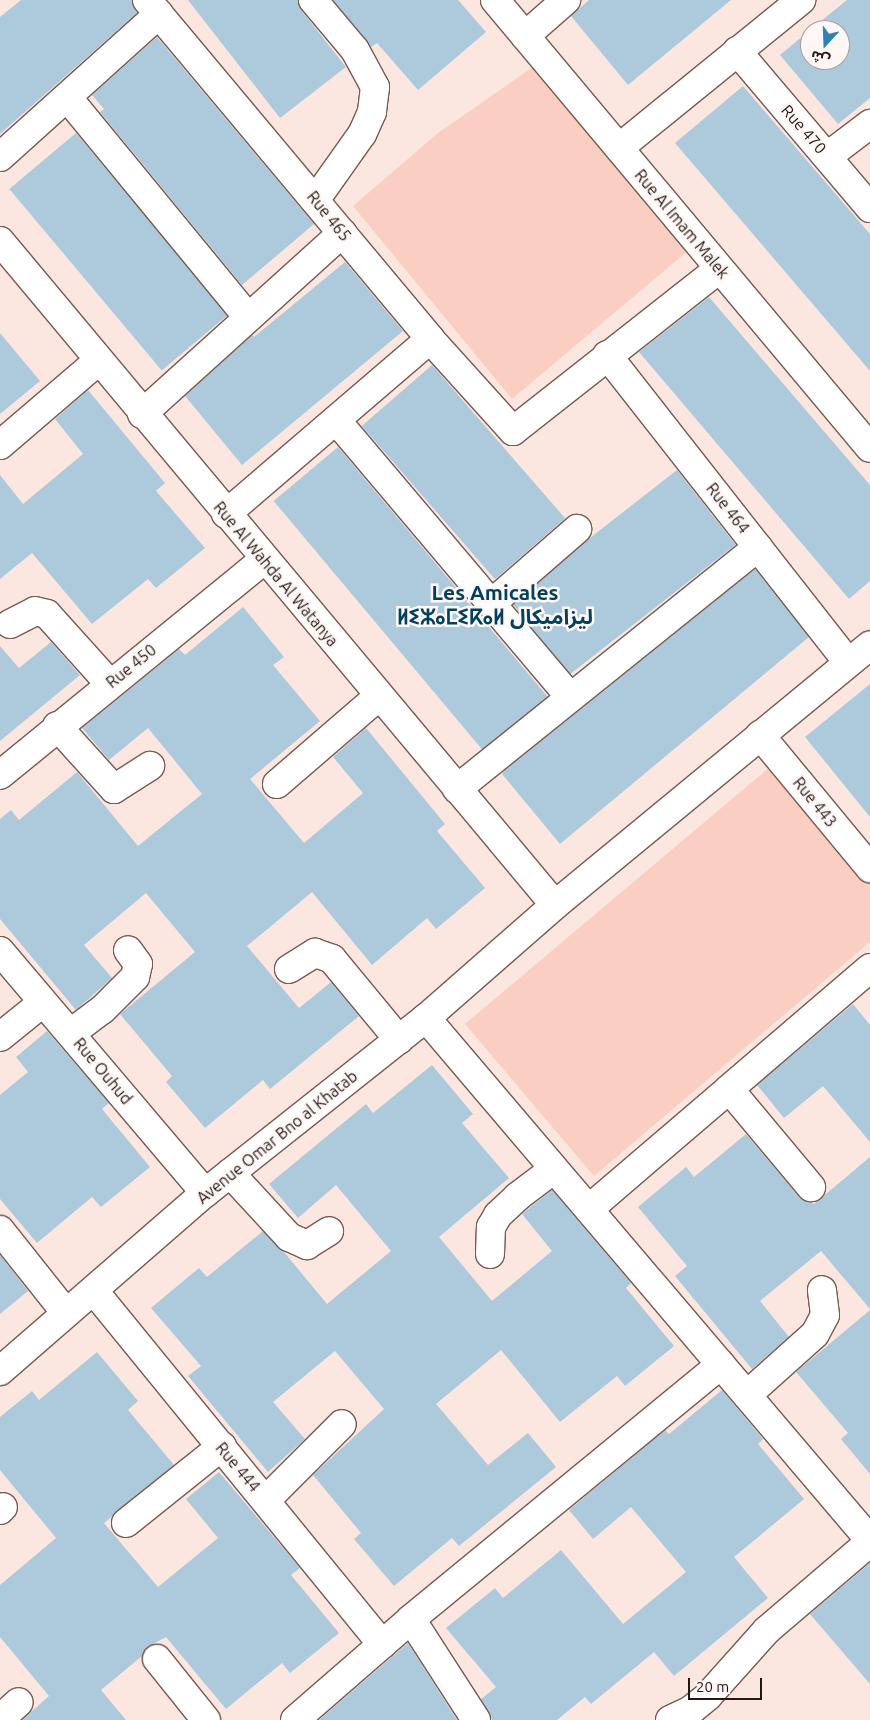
<!DOCTYPE html>
<meta charset="utf-8">
<style>
body{margin:0}
#map{position:relative;width:870px;height:1720px;overflow:hidden;background:#fce6e0;font-family:Ubuntu,"Noto Sans Arabic","Noto Sans Tifinagh",sans-serif}
div>[style]{position:absolute}
[style*='--x']{left:calc(var(--x)*1px);top:calc(var(--y)*1px);width:calc(var(--w)*1px);rotate:calc(var(--a)*1deg)}
.green>*{inset:0;background:#facfc2}
.building>*{inset:0;background:#adcadd;transform-origin:0 0}
.roads{filter:drop-shadow(1px 0 #785a51) drop-shadow(-1px 0 #785a51) drop-shadow(0 1px #785a51) drop-shadow(0 -1px #785a51)}
.minor>*{height:28px;margin:-14px;padding:0 14px;transform-origin:14px;border-radius:14px;background:#fff}
span{translate:-50% -50%;white-space:nowrap;text-align:center;line-height:1.15;-webkit-text-stroke:5px #fef7f5;paint-order:stroke}
.street-label{font-size:16px;color:#221713}
.district-label{font-size:21px;color:#004160;font-weight:700}
.north{position:absolute;left:800px;top:20px;width:50px;height:50px;box-sizing:border-box;background:#fef7f5;border:1px solid #a69d9b;border-radius:50%;rotate:200deg;font-size:14px;font-weight:700;line-height:20px;text-align:center;color:#221713}
.north::after{content:'';display:block;margin:auto;width:18px;height:22px;background:#2e83b3;clip-path:polygon(50% 0,100% 100%,50% 72%,0 100%)}
.scale{position:absolute;left:688px;top:1678px;width:74px;height:22px;box-sizing:border-box;border:2px solid #221713;border-top:0;padding-left:6px;font-size:15px;line-height:18px;white-space:nowrap;color:#221713;-webkit-text-stroke:4px #fef7f5;paint-order:stroke}
</style>
<div id="map">
<div class="green">
<i style="clip-path:polygon(533px 67px,689px 250px,512px 399px,353px 206px,438px 133px)"></i>
<i style="clip-path:polygon(771px 766px,870px 884px,870px 942px,594px 1176px,465px 1024px)"></i>
</div>
<div class="building">
<i style="clip-path:polygon(21px 0,132px 0,137px 13px,0 134px,0 17px)"></i>
<i style="clip-path:polygon(188px 0,298px 0,301px 10px,346px 67px,280px 118px)"></i>
<i style="clip-path:polygon(333px 0,458px 0,486px 32px,418px 90px,377px 43px,371px 47px)"></i>
<i style="clip-path:polygon(589px 0,731px 0,628px 85px,571px 16px)"></i>
<i style="clip-path:polygon(847px 0,870px 0,870px 98px,838px 124px,780px 55px,810px 30px,810px 60px,840px 60px,840px 30px,810px 30px)"></i>
<i style="clip-path:polygon(157px 37px,314px 224px,242px 285px,100px 112px,104px 109px,92px 95px)"></i>
<i style="clip-path:polygon(743px 86px,870px 234px,870px 371px,675px 143px)"></i>
<i style="left:76px;top:133px;width:237px;height:87px;rotate:50deg"></i>
<i style="clip-path:polygon(345px 262px,403px 331px,242px 465px,185px 396px,252px 335px,254px 337px)"></i>
<i style="clip-path:polygon(709px 297px,870px 485px,870px 581px,849px 599px,639px 352px)"></i>
<i style="clip-path:polygon(0 333px,40px 381px,0 414px)"></i>
<i style="left:432px;top:365px;width:203px;height:93px;rotate:49deg"></i>
<i style="clip-path:polygon(88px 390px,165px 483px,156px 491px,205px 548px,156px 588px,148px 579px,92px 624px,32px 553px,0 579px,0 475px,23px 504px,83px 454px,55px 419px)"></i>
<i style="left:338px;top:447px;width:326px;height:84px;rotate:50deg"></i>
<i style="left:677px;top:470px;width:95px;height:212px;rotate:52deg"></i>
<i style="clip-path:polygon(755px 569px,809px 637px,560px 844px,502px 774px,504px 771px)"></i>
<i style="clip-path:polygon(243px 607px,284px 657px,273px 665px,320px 721px,250px 779px,304px 843px,363px 793px,333px 757px,366px 728px,445px 824px,437px 831px,485px 888px,436px 929px,427px 918px,372px 965px,312px 892px,247px 946px,299px 1008px,331px 982px,359px 1016px,270px 1089px,263px 1080px,205px 1128px,166px 1082px,172px 1076px,120px 1014px,195px 952px,146px 893px,84px 945px,112px 978px,76px 1010px,0 919px,0 819px,11px 810px,19px 820px,77px 772px,138px 846px,202px 794px,148px 728px,109px 760px,82px 728px,179px 649px,185px 655px)"></i>
<i style="clip-path:polygon(51px 642px,80px 675px,0 741px,0 646px,19px 668px)"></i>
<i style="clip-path:polygon(870px 684px,870px 817px,805px 737px)"></i>
<i style="clip-path:polygon(853px 1004px,870px 1025px,870px 1142px,823px 1086px,784px 1118px,757px 1085px)"></i>
<i style="clip-path:polygon(47px 1031px,109px 1103px,102px 1109px,150px 1167px,101px 1207px,92px 1197px,37px 1243px,0 1199px,0 1095px,28px 1072px,16px 1057px)"></i>
<i style="clip-path:polygon(432px 1065px,473px 1114px,462px 1123px,509px 1178px,439px 1237px,492px 1301px,552px 1251px,522px 1214px,552px 1190px,631px 1283px,626px 1288px,674px 1346px,625px 1386px,617px 1376px,560px 1422px,501px 1350px,436px 1404px,488px 1465px,528px 1433px,556px 1467px,459px 1546px,452px 1538px,394px 1586px,354px 1539px,361px 1533px,313px 1475px,384px 1409px,335px 1351px,273px 1402px,305px 1439px,268px 1472px,188px 1376px,201px 1366px,151px 1308px,199px 1268px,207px 1277px,263px 1231px,284px 1252px,327px 1304px,391px 1251px,336px 1185px,298px 1218px,269px 1184px,366px 1104px,373px 1113px)"></i>
<i style="clip-path:polygon(746px 1134px,799px 1197px,814px 1204px,870px 1157px,870px 1309px,821px 1251px,760px 1301px,789px 1337px,752px 1369px,675px 1276px,687px 1266px,638px 1207px,686px 1167px,694px 1177px)"></i>
<i style="clip-path:polygon(0 1255px,28px 1291px,0 1314px)"></i>
<i style="clip-path:polygon(870px 1310px,870px 1474px,841px 1439px,848px 1433px,796px 1372px)"></i>
<i style="clip-path:polygon(97px 1352px,138px 1401px,128px 1410px,174px 1465px,104px 1523px,158px 1587px,218px 1538px,186px 1499px,219px 1472px,300px 1568px,291px 1575px,339px 1633px,290px 1673px,282px 1663px,226px 1709px,166px 1637px,147px 1647px,142px 1656px,101px 1690px,126px 1720px,22px 1720px,49px 1696px,0 1637px,0 1585px,56px 1538px,0 1470px,0 1417px,32px 1391px,39px 1400px)"></i>
<i style="clip-path:polygon(722px 1390px,763px 1439px,758px 1444px,804px 1499px,734px 1557px,768px 1598px,674px 1676px,654px 1652px,591px 1704px,585px 1697px,557px 1720px,492px 1720px,481px 1699px,496px 1687px,446px 1628px,495px 1588px,503px 1598px,561px 1550px,623px 1624px,686px 1572px,631px 1507px,593px 1539px,569px 1510px,665px 1430px,669px 1434px)"></i>
<i style="clip-path:polygon(870px 1563px,870px 1684px,810px 1614px)"></i>
<i style="clip-path:polygon(408px 1643px,457px 1720px,319px 1720px)"></i>
</div>
<div class="roads">
<div class="minor">
<i style="--x:147;--y:0;--w:442;--a:50.1"></i>
<i style="--x:430;--y:339;--w:124;--a:47.9"></i>
<i style="--x:513;--y:431;--w:262;--a:-38.2"></i>
<i style="--x:313;--y:0;--w:65;--a:50"></i>
<i style="--x:355;--y:50;--w:42;--a:61.6"></i>
<i style="--x:375;--y:87;--w:25;--a:97"></i>
<i style="--x:372;--y:112;--w:24;--a:114"></i>
<i style="--x:362;--y:134;--w:80;--a:125.3"></i>
<i style="--x:495;--y:0;--w:584;--a:50.07"></i>
<i style="--x:525;--y:36;--w:55;--a:-41.3"></i>
<i style="--x:737;--y:51;--w:206;--a:49.7"></i>
<i style="--x:67;--y:97;--w:285;--a:50.6"></i>
<i style="--x:619;--y:148;--w:235;--a:-39.1"></i>
<i style="--x:828;--y:156;--w:53;--a:-37.3"></i>
<i style="--x:0;--y:157;--w:214;--a:-42"></i>
<i style="--x:0;--y:241;--w:865;--a:50.11"></i>
<i style="--x:607;--y:355;--w:390;--a:51.9"></i>
<i style="--x:142;--y:414;--w:270;--a:-42.1"></i>
<i style="--x:336;--y:420;--w:363;--a:49.8"></i>
<i style="--x:0;--y:445;--w:129;--a:-40.6"></i>
<i style="--x:226;--y:514;--w:269;--a:-40.6"></i>
<i style="--x:492;--y:603;--w:113;--a:-41"></i>
<i style="--x:10;--y:624;--w:28;--a:-27"></i>
<i style="--x:35;--y:611;--w:12;--a:14"></i>
<i style="--x:47;--y:614;--w:93;--a:48.1"></i>
<i style="--x:57;--y:726;--w:85;--a:47.9"></i>
<i style="--x:114;--y:789;--w:43;--a:-32.6"></i>
<i style="--x:760;--y:735;--w:173;--a:50.4"></i>
<i style="--x:0;--y:775;--w:340;--a:-39.2"></i>
<i style="--x:277;--y:784;--w:135;--a:-40.8"></i>
<i style="--x:457;--y:789;--w:386;--a:-38.8"></i>
<i style="--x:0;--y:951;--w:317;--a:49.7"></i>
<i style="--x:289;--y:969;--w:31;--a:-32"></i>
<i style="--x:315;--y:953;--w:18;--a:19"></i>
<i style="--x:332;--y:959;--w:105;--a:50.4"></i>
<i style="--x:426;--y:1018;--w:685;--a:49.62"></i>
<i style="--x:71;--y:1033;--w:39;--a:-37"></i>
<i style="--x:102;--y:1010;--w:47;--a:-45"></i>
<i style="--x:135;--y:977;--w:13;--a:-77"></i>
<i style="--x:138;--y:964;--w:17;--a:-126"></i>
<i style="--x:0;--y:1037;--w:54;--a:-39"></i>
<i style="--x:729;--y:1089;--w:186;--a:-40.6"></i>
<i style="--x:230;--y:1173;--w:87;--a:47.3"></i>
<i style="--x:289;--y:1237;--w:20;--a:24"></i>
<i style="--x:307;--y:1245;--w:26;--a:-32"></i>
<i style="--x:589;--y:1209;--w:184;--a:-40.6"></i>
<i style="--x:729;--y:1089;--w:128;--a:50.1"></i>
<i style="--x:0;--y:1230;--w:106;--a:51.5"></i>
<i style="--x:490;--y:1254;--w:27;--a:-88"></i>
<i style="--x:491;--y:1227;--w:14;--a:-60"></i>
<i style="--x:498;--y:1215;--w:26;--a:-43"></i>
<i style="--x:517;--y:1197;--w:46;--a:-37.1"></i>
<i style="--x:94;--y:1291;--w:456;--a:50.8"></i>
<i style="--x:0;--y:1371;--w:271;--a:-41"></i>
<i style="--x:205;--y:1193;--w:282;--a:-38.4"></i>
<i style="--x:426;--y:1018;--w:171;--a:-41.2"></i>
<i style="--x:555;--y:905;--w:408;--a:-39.5"></i>
<i style="--x:747;--y:1395;--w:91;--a:-41.9"></i>
<i style="--x:815;--y:1334;--w:21;--a:-62"></i>
<i style="--x:825;--y:1315;--w:25;--a:-97"></i>
<i style="--x:266;--y:1500;--w:107;--a:-45"></i>
<i style="--x:0;--y:1510;--w:4;--a:-45"></i>
<i style="--x:126;--y:1523;--w:123;--a:-38.7"></i>
<i style="--x:411;--y:1619;--w:120;--a:57.2"></i>
<i style="--x:157;--y:1659;--w:78;--a:51.2"></i>
<i style="--x:0;--y:1719;--w:25;--a:-42"></i>
<i style="--x:295;--y:1720;--w:154;--a:-41"></i>
<i style="--x:411;--y:1619;--w:401;--a:-39.4"></i>
<i style="--x:670;--y:1720;--w:23;--a:-25"></i>
<i style="--x:691;--y:1710;--w:22;--a:-39"></i>
<i style="--x:708;--y:1696;--w:89;--a:-48.2"></i>
<i style="--x:767;--y:1630;--w:135;--a:-40.5"></i>
</div>
</div>
<div class="street-label">
<span style="left:804px;top:129px;rotate:49deg">Rue 470</span>
<span style="left:329px;top:216px;rotate:51deg">Rue 465</span>
<span style="left:682px;top:224px;rotate:50deg">Rue Al Imam Malek</span>
<span style="left:728px;top:508px;rotate:52deg">Rue 464</span>
<span style="left:276px;top:574px;rotate:50deg">Rue Al Wahda Al Watanya</span>
<span style="left:131px;top:666px;rotate:-39deg">Rue 450</span>
<span style="left:815px;top:802px;rotate:51deg">Rue 443</span>
<span style="left:103px;top:1071px;rotate:50deg">Rue Ouhud</span>
<span style="left:277px;top:1137px;rotate:-39deg">Avenue Omar Bno al Khatab</span>
<span style="left:238px;top:1467px;rotate:50deg">Rue 444</span>
</div>
<div class="district-label">
<span style="left:495px;top:604px">Les Amicales<br>ⵍⵉⵣⴰⵎⵉⴽⴰⵍ ليزاميكال</span>
</div>
<div class="north">ش</div>
<div class="scale">20 m</div>
</div>
